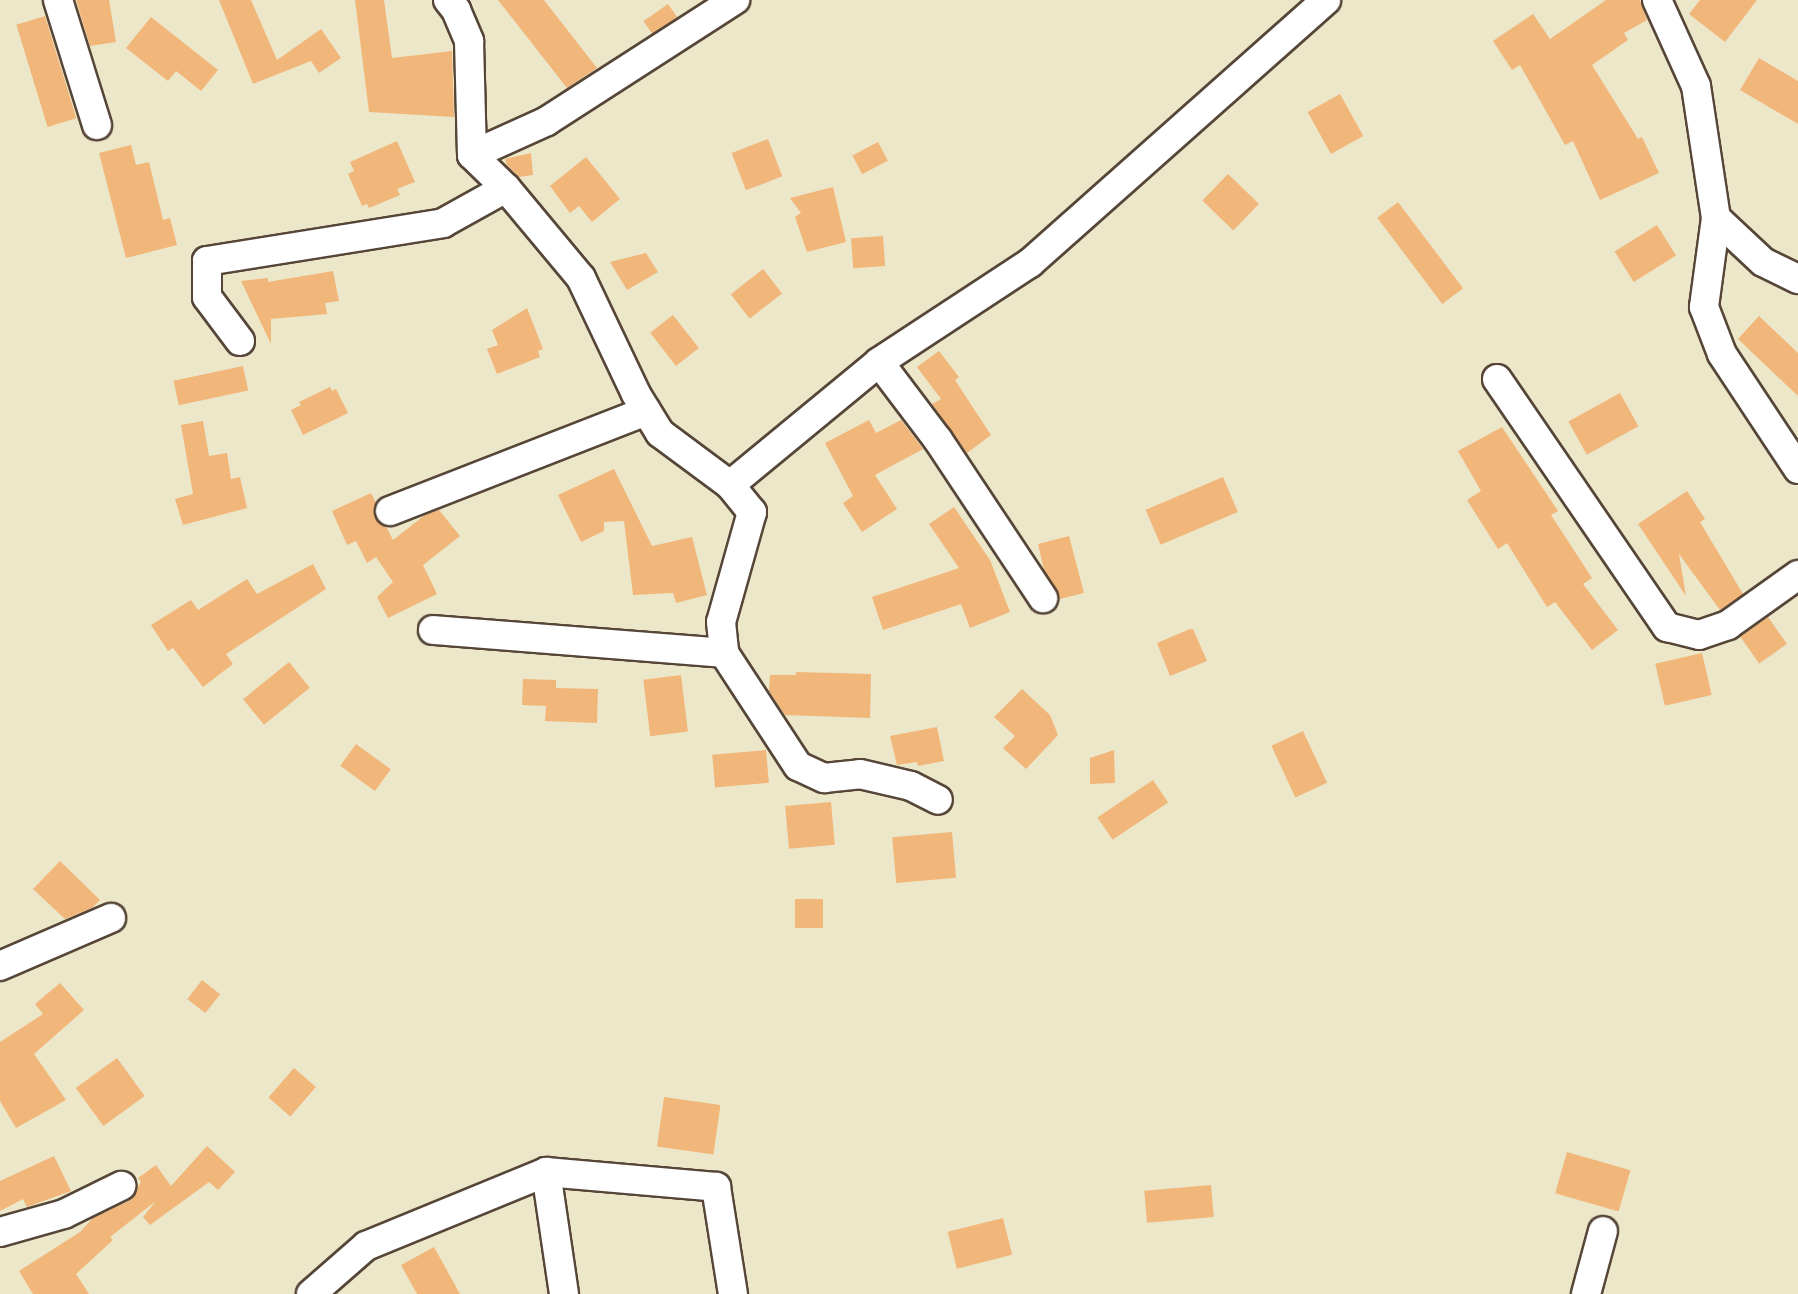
<!DOCTYPE html>
<style>
body{margin:0}
#map{position:relative;width:1798px;height:1294px;overflow:hidden;background:#ede7ca;font-family:Pangolin,sans-serif}
div>[style]{position:absolute}
[style*='--x']{left:calc(var(--x)*1px);top:calc(var(--y)*1px);width:calc(var(--w)*1px);rotate:calc(var(--a)*1deg)}
.building>*{inset:0;background:#f1b67a;transform-origin:0 0}
.roads{filter:drop-shadow(2px 0 #564638) drop-shadow(-2px 0 #564638) drop-shadow(0 2px #564638) drop-shadow(0 -2px #564638)}
.street>*{height:28px;margin:-14px;padding:0 14px;transform-origin:14px;border-radius:14px;background:#fff}
span{translate:-50% -50%;white-space:nowrap;text-align:center;line-height:1.15;-webkit-text-stroke:7px #fbf7ec;paint-order:stroke}
</style>
<div id="map">
<div class="building">
<i style="clip-path:polygon(76px 0,109px 0,116px 42px,90px 46px)"></i>
<i style="clip-path:polygon(219px 0,251px 0,277px 60px,321px 29px,341px 58px,319px 73px,311px 61px,253px 84px)"></i>
<i style="clip-path:polygon(355px 0,384px 0,392px 58px,452px 51px,454px 117px,369px 112px)"></i>
<i style="clip-path:polygon(498px 0,544px 0,597px 68px,567px 88px)"></i>
<i style="clip-path:polygon(1606px 0,1640px 0,1647px 20px,1624px 33px,1628px 40px,1592px 65px,1638px 139px,1642px 137px,1659px 173px,1600px 200px,1573px 141px,1565px 145px,1520px 65px,1512px 70px,1493px 41px,1533px 14px,1550px 39px)"></i>
<i style="clip-path:polygon(1700px 0,1757px 0,1725px 42px,1689px 14px)"></i>
<i style="left:668px;top:4px;width:16px;height:30px;rotate:55deg"></i>
<i style="left:45px;top:16px;width:107px;height:30px;rotate:73deg"></i>
<i style="clip-path:polygon(151px 17px,218px 70px,201px 91px,176px 71px,168px 81px,126px 48px)"></i>
<i style="clip-path:polygon(1759px 58px,1798px 81px,1798px 124px,1740px 90px)"></i>
<i style="left:1340px;top:94px;width:48px;height:37px;rotate:61deg"></i>
<i style="left:768px;top:139px;width:40px;height:39px;rotate:69deg"></i>
<i style="clip-path:polygon(397px 141px,415px 182px,397px 189px,400px 195px,369px 208px,367px 204px,362px 206px,348px 174px,354px 171px,350px 162px)"></i>
<i style="left:878px;top:142px;width:21px;height:29px;rotate:62deg"></i>
<i style="clip-path:polygon(131px 145px,136px 165px,149px 162px,163px 220px,170px 218px,177px 245px,126px 258px,99px 153px)"></i>
<i style="clip-path:polygon(531px 153px,533px 175px,519px 177px,507px 165px,505px 159px)"></i>
<i style="clip-path:polygon(586px 157px,620px 199px,592px 222px,579px 206px,570px 213px,550px 186px)"></i>
<i style="left:1228px;top:174px;width:43px;height:37px;rotate:44deg"></i>
<i style="clip-path:polygon(833px 187px,846px 242px,807px 252px,795px 217px,801px 213px,790px 198px)"></i>
<i style="left:1398px;top:202px;width:108px;height:26px;rotate:53deg"></i>
<i style="left:1657px;top:225px;width:36px;height:50px;rotate:58deg"></i>
<i style="left:883px;top:236px;width:30px;height:32px;rotate:86deg"></i>
<i style="clip-path:polygon(646px 253px,658px 272px,627px 290px,610px 262px)"></i>
<i style="left:763px;top:269px;width:31px;height:41px;rotate:52deg"></i>
<i style="clip-path:polygon(333px 271px,339px 301px,325px 303px,327px 314px,271px 319px,271px 344px,241px 281px,268px 278px,268px 282px)"></i>
<i style="clip-path:polygon(527px 308px,543px 349px,538px 351px,540px 357px,497px 374px,487px 349px,498px 345px,492px 330px)"></i>
<i style="left:673px;top:315px;width:42px;height:29px;rotate:52deg"></i>
<i style="clip-path:polygon(1759px 316px,1798px 353px,1798px 396px,1738px 339px)"></i>
<i style="clip-path:polygon(939px 351px,959px 377px,955px 380px,991px 435px,967px 453px,932px 404px,941px 399px,917px 367px)"></i>
<i style="left:243px;top:366px;width:25px;height:71px;rotate:78deg"></i>
<i style="clip-path:polygon(330px 387px,332px 391px,336px 389px,348px 413px,303px 435px,291px 410px,301px 405px,299px 402px)"></i>
<i style="left:1620px;top:393px;width:38px;height:59px;rotate:61deg"></i>
<i style="clip-path:polygon(869px 420px,876px 433px,901px 420px,923px 449px,875px 475px,897px 509px,862px 532px,843px 503px,853px 496px,825px 443px)"></i>
<i style="clip-path:polygon(203px 421px,209px 456px,227px 453px,231px 479px,240px 477px,247px 508px,183px 525px,175px 499px,193px 494px,181px 425px)"></i>
<i style="clip-path:polygon(1502px 427px,1558px 511px,1551px 515px,1592px 578px,1583px 584px,1618px 630px,1592px 650px,1555px 602px,1547px 607px,1507px 543px,1498px 549px,1467px 500px,1481px 491px,1458px 451px)"></i>
<i style="clip-path:polygon(614px 469px,652px 546px,692px 537px,707px 595px,676px 603px,673px 593px,633px 595px,624px 521px,604px 522px,604px 531px,581px 542px,558px 495px)"></i>
<i style="left:1223px;top:477px;width:38px;height:84px;rotate:67deg"></i>
<i style="clip-path:polygon(1687px 491px,1705px 519px,1700px 522px,1743px 594px,1720px 610px,1679px 554px,1686px 596px,1638px 524px)"></i>
<i style="clip-path:polygon(371px 493px,376px 503px,375px 518px,387px 528px,393px 540px,425px 515px,439px 510px,460px 536px,423px 565px,437px 594px,388px 618px,377px 597px,393px 582px,376px 557px,367px 563px,356px 541px,347px 545px,332px 511px)"></i>
<i style="clip-path:polygon(954px 507px,990px 560px,1010px 612px,970px 628px,961px 604px,883px 630px,872px 597px,959px 568px,929px 524px)"></i>
<i style="clip-path:polygon(1069px 536px,1084px 593px,1060px 599px,1044px 570px,1038px 544px)"></i>
<i style="clip-path:polygon(313px 564px,326px 589px,226px 654px,233px 664px,203px 687px,173px 648px,168px 651px,151px 625px,191px 600px,198px 610px,247px 579px,257px 594px)"></i>
<i style="left:1768px;top:617px;width:33px;height:34px;rotate:55deg"></i>
<i style="clip-path:polygon(1190px 629px,1193px 629px,1207px 661px,1170px 676px,1157px 643px)"></i>
<i style="left:1702px;top:653px;width:43px;height:48px;rotate:77deg"></i>
<i style="left:289px;top:662px;width:33px;height:59px;rotate:51deg"></i>
<i style="clip-path:polygon(796px 672px,871px 674px,870px 718px,785px 715px,769px 691px,770px 675px,796px 675px)"></i>
<i style="left:681px;top:675px;width:57px;height:38px;rotate:83deg"></i>
<i style="clip-path:polygon(523px 679px,556px 680px,556px 688px,598px 689px,597px 723px,545px 721px,546px 706px,522px 705px)"></i>
<i style="clip-path:polygon(1022px 689px,1050px 715px,1058px 735px,1026px 769px,1003px 748px,1015px 736px,994px 717px)"></i>
<i style="clip-path:polygon(937px 727px,944px 761px,918px 766px,917px 762px,897px 765px,890px 736px)"></i>
<i style="left:1303px;top:731px;width:57px;height:35px;rotate:65deg"></i>
<i style="left:356px;top:744px;width:43px;height:27px;rotate:36deg"></i>
<i style="left:766px;top:750px;width:33px;height:54px;rotate:85deg"></i>
<i style="clip-path:polygon(1114px 750px,1115px 783px,1090px 784px,1090px 758px)"></i>
<i style="left:1153px;top:780px;width:27px;height:67px;rotate:56deg"></i>
<i style="left:831px;top:802px;width:43px;height:46px;rotate:85deg"></i>
<i style="left:952px;top:832px;width:46px;height:60px;rotate:85deg"></i>
<i style="clip-path:polygon(60px 861px,100px 900px,92px 908px,65px 919px,33px 889px)"></i>
<i style="left:795px;top:899px;width:28px;height:29px"></i>
<i style="left:202px;top:980px;width:23px;height:24px;rotate:38deg"></i>
<i style="clip-path:polygon(60px 983px,84px 1010px,34px 1054px,66px 1100px,16px 1128px,0 1101px,0 1042px,43px 1014px,35px 1004px)"></i>
<i style="left:117px;top:1058px;width:47px;height:51px;rotate:54deg"></i>
<i style="left:294px;top:1068px;width:29px;height:39px;rotate:41deg"></i>
<i style="left:664px;top:1097px;width:57px;height:50px;rotate:8deg"></i>
<i style="clip-path:polygon(207px 1146px,235px 1172px,218px 1190px,209px 1182px,150px 1225px,143px 1217px,156px 1201px,110px 1237px,113px 1240px,76px 1274px,89px 1294px,33px 1294px,19px 1271px,80px 1232px,93px 1218px,129px 1201px,141px 1182px,138px 1178px,156px 1165px,171px 1186px)"></i>
<i style="left:1567px;top:1152px;width:66px;height:43px;rotate:16deg"></i>
<i style="clip-path:polygon(54px 1156px,71px 1191px,27px 1207px,23px 1199px,0 1211px,0 1181px)"></i>
<i style="left:1211px;top:1185px;width:32px;height:67px;rotate:85deg"></i>
<i style="left:1003px;top:1218px;width:38px;height:57px;rotate:76deg"></i>
<i style="clip-path:polygon(434px 1247px,460px 1294px,417px 1294px,401px 1265px)"></i>
</div>
<div class="roads">
<div class="street">
<i style="--x:58;--y:0;--w:131;--a:72.7"></i>
<i style="--x:448;--y:0;--w:13;--a:51"></i>
<i style="--x:456;--y:10;--w:34;--a:67"></i>
<i style="--x:469;--y:41;--w:114;--a:88.5"></i>
<i style="--x:472;--y:155;--w:47;--a:44.1"></i>
<i style="--x:506;--y:188;--w:117;--a:50.2"></i>
<i style="--x:581;--y:278;--w:128;--a:64.6"></i>
<i style="--x:636;--y:394;--w:46;--a:58.4"></i>
<i style="--x:660;--y:433;--w:87;--a:36.6"></i>
<i style="--x:730;--y:485;--w:35;--a:51"></i>
<i style="--x:752;--y:512;--w:114;--a:105.7"></i>
<i style="--x:721;--y:622;--w:31;--a:84"></i>
<i style="--x:724;--y:653;--w:135;--a:56.8"></i>
<i style="--x:798;--y:766;--w:29;--a:25"></i>
<i style="--x:824;--y:778;--w:36;--a:-6"></i>
<i style="--x:860;--y:774;--w:52;--a:13.2"></i>
<i style="--x:911;--y:786;--w:30;--a:27"></i>
<i style="--x:1657;--y:0;--w:94;--a:65.6"></i>
<i style="--x:1696;--y:86;--w:134;--a:81.4"></i>
<i style="--x:1716;--y:218;--w:64;--a:43.1"></i>
<i style="--x:1763;--y:262;--w:39;--a:26"></i>
<i style="--x:472;--y:155;--w:82;--a:-24.4"></i>
<i style="--x:547;--y:121;--w:224;--a:-32.8"></i>
<i style="--x:1716;--y:218;--w:90;--a:97.7"></i>
<i style="--x:1704;--y:307;--w:50;--a:69"></i>
<i style="--x:1722;--y:354;--w:138;--a:56.5"></i>
<i style="--x:240;--y:341;--w:55;--a:-126.9"></i>
<i style="--x:207;--y:297;--w:36;--a:-90"></i>
<i style="--x:207;--y:261;--w:239;--a:-9.1"></i>
<i style="--x:443;--y:223;--w:72;--a:-29.1"></i>
<i style="--x:879;--y:362;--w:98;--a:52.9"></i>
<i style="--x:938;--y:440;--w:190;--a:56.4"></i>
<i style="--x:1497;--y:379;--w:301;--a:55.6"></i>
<i style="--x:1667;--y:627;--w:33;--a:14"></i>
<i style="--x:1699;--y:635;--w:31;--a:-19"></i>
<i style="--x:1728;--y:625;--w:86;--a:-35.5"></i>
<i style="--x:730;--y:485;--w:193;--a:-39.5"></i>
<i style="--x:879;--y:362;--w:181;--a:-33.3"></i>
<i style="--x:1030;--y:263;--w:396;--a:-41.6"></i>
<i style="--x:390;--y:511;--w:275;--a:-21.3"></i>
<i style="--x:433;--y:630;--w:292;--a:4.5"></i>
<i style="--x:0;--y:966;--w:121;--a:-23.4"></i>
<i style="--x:546;--y:1172;--w:123;--a:81.6"></i>
<i style="--x:0;--y:1232;--w:66;--a:-15.7"></i>
<i style="--x:64;--y:1214;--w:64;--a:-26.2"></i>
<i style="--x:311;--y:1294;--w:73;--a:-41.1"></i>
<i style="--x:366;--y:1246;--w:195;--a:-22.3"></i>
<i style="--x:546;--y:1172;--w:171;--a:5"></i>
<i style="--x:716;--y:1187;--w:108;--a:81"></i>
<i style="--x:1586;--y:1294;--w:65;--a:-74.9"></i>
</div>
</div>
</div>
